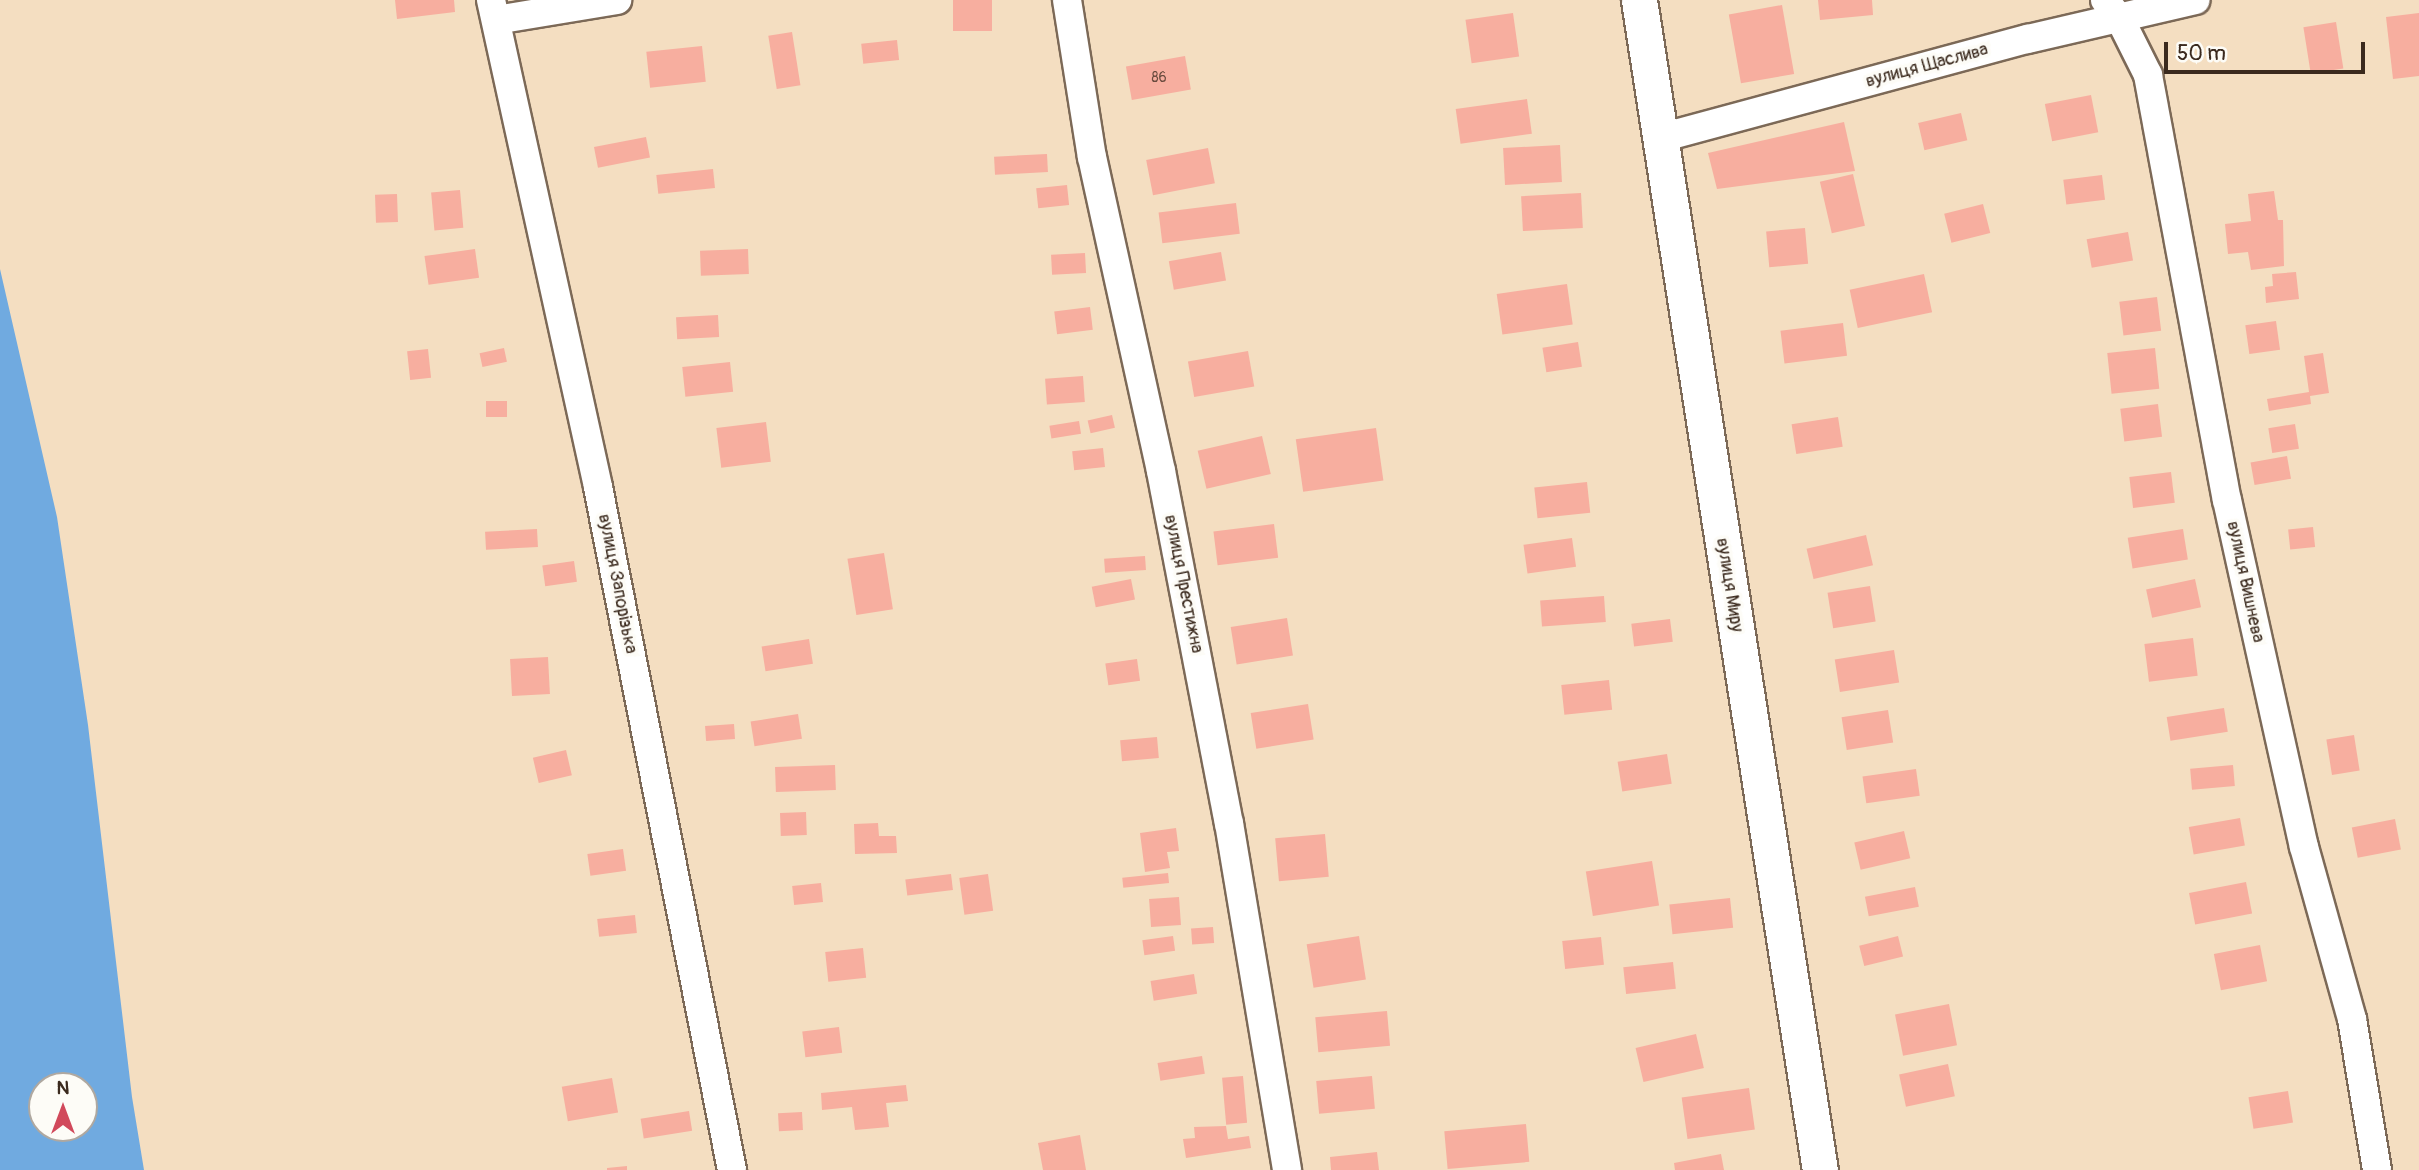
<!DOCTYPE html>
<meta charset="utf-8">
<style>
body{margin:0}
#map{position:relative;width:2419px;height:1170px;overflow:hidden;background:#f4dec1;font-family:Pangolin,sans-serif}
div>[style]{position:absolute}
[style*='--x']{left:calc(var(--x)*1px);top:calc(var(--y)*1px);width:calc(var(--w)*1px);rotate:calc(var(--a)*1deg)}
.water>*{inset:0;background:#70aae0}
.building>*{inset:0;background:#f7ae9f;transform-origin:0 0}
.roads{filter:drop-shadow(2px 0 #7c6957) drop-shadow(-2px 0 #7c6957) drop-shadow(0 2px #7c6957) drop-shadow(0 -2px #7c6957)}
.minor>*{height:28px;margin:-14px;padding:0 14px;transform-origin:14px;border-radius:14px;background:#fff}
.tertiary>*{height:35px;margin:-17.5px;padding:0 17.5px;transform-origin:17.5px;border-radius:17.5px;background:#fff}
span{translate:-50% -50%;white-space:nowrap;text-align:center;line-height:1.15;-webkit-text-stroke:7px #fdfcf7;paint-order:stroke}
.number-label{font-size:14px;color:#6a4b3e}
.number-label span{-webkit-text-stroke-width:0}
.street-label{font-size:18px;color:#3b2a1e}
.north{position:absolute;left:28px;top:1072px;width:70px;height:70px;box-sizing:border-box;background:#fdfcf7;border:2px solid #afa8a0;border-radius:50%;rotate:0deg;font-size:19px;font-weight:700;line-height:28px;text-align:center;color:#3b2a1e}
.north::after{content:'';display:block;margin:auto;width:24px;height:32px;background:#d1495b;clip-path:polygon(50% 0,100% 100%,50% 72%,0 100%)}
.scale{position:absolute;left:2164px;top:42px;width:201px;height:32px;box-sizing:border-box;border:4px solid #3b2a1e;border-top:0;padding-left:9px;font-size:21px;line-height:24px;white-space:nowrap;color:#3b2a1e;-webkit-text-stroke:5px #fdfcf7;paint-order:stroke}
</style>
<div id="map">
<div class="water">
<i style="clip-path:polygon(evenodd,0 269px,57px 517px,88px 725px,132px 1097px,144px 1170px,0 1170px,0 269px,42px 1086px,84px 1086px,84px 1128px,42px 1128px,42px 1086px)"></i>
</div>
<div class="building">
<i style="clip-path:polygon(395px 0,454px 0,455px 12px,397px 19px)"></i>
<i style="left:953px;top:0;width:39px;height:31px"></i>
<i style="clip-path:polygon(1818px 0,1872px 0,1873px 15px,1820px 20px)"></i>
<i style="left:1782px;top:5px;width:70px;height:54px;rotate:80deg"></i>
<i style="left:1513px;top:13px;width:44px;height:48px;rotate:82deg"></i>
<i style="clip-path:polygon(2419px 13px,2419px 76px,2393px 79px,2386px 17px)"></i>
<i style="left:2336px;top:22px;width:47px;height:33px;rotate:81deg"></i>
<i style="left:792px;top:32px;width:54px;height:24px;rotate:81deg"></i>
<i style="left:897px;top:40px;width:20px;height:36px;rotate:84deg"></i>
<i style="left:702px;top:46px;width:36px;height:56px;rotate:84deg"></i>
<i style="left:1185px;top:56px;width:34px;height:60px;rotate:80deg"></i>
<i style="left:2091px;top:95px;width:38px;height:47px;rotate:79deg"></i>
<i style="left:1527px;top:99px;width:35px;height:72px;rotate:82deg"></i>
<i style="left:1961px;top:113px;width:28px;height:44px;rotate:77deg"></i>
<i style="clip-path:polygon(1844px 122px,1855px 171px,1717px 189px,1708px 153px)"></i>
<i style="left:646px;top:137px;width:21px;height:53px;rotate:79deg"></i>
<i style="left:1560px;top:145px;width:37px;height:57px;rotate:87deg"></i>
<i style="left:1208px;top:148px;width:36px;height:63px;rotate:79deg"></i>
<i style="left:1047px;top:154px;width:18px;height:53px;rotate:87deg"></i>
<i style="left:713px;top:169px;width:19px;height:57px;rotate:84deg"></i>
<i style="left:1853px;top:174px;width:53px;height:34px;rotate:77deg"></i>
<i style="left:2102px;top:175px;width:25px;height:39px;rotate:83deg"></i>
<i style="left:1067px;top:185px;width:20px;height:31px;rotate:84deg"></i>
<i style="left:460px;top:190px;width:38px;height:29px;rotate:85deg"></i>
<i style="clip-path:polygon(2274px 191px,2278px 220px,2283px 220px,2284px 266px,2251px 270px,2248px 252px,2228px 254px,2225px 224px,2251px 221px,2248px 194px)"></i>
<i style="left:1581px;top:193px;width:35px;height:60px;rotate:87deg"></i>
<i style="left:397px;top:194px;width:28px;height:22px;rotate:88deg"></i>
<i style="left:1236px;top:203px;width:31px;height:78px;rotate:83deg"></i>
<i style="left:1983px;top:204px;width:30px;height:40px;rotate:76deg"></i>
<i style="left:1805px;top:228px;width:36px;height:39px;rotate:85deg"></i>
<i style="left:2128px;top:232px;width:29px;height:42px;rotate:80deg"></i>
<i style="left:475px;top:249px;width:29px;height:51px;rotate:82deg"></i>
<i style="left:748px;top:249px;width:25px;height:48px;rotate:88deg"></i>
<i style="left:1221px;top:252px;width:29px;height:53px;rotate:80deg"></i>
<i style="left:1085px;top:253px;width:20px;height:34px;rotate:87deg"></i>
<i style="clip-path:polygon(2296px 272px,2299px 299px,2266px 303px,2265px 287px,2273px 286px,2272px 274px)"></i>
<i style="left:1924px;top:274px;width:39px;height:76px;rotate:78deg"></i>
<i style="left:1567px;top:284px;width:41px;height:71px;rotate:82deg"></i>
<i style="left:2157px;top:297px;width:34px;height:38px;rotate:83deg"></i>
<i style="left:1090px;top:307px;width:23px;height:36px;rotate:83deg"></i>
<i style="left:718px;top:315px;width:22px;height:42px;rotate:87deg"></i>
<i style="left:2276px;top:321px;width:29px;height:31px;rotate:82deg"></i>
<i style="left:1843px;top:323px;width:33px;height:63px;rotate:83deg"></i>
<i style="left:1578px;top:342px;width:25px;height:36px;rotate:81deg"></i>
<i style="left:504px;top:348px;width:14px;height:25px;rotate:78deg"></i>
<i style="left:2155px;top:348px;width:41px;height:48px;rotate:84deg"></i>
<i style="left:428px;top:349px;width:29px;height:21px;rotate:84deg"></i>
<i style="left:1248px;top:351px;width:36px;height:61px;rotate:80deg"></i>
<i style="clip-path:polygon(2323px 353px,2329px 393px,2310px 396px,2311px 404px,2269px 411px,2267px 399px,2309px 392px,2304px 356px)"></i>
<i style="left:730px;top:362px;width:30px;height:48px;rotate:84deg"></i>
<i style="left:1083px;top:376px;width:26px;height:38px;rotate:86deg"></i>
<i style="left:486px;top:401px;width:21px;height:16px"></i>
<i style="left:2158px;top:404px;width:33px;height:38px;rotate:83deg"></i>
<i style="left:1112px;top:415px;width:13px;height:25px;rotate:77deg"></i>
<i style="left:1838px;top:417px;width:30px;height:47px;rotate:81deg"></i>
<i style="left:1079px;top:421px;width:13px;height:30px;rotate:81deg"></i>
<i style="left:766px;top:422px;width:40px;height:50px;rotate:83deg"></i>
<i style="left:2295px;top:424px;width:25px;height:27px;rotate:81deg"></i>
<i style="left:1376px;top:428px;width:53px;height:81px;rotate:82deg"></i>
<i style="left:1262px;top:436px;width:39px;height:66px;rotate:77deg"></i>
<i style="left:1103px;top:448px;width:19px;height:31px;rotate:84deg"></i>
<i style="left:2287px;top:456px;width:23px;height:37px;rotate:80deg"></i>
<i style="left:2171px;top:472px;width:31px;height:42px;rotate:83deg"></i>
<i style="left:1587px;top:482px;width:31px;height:53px;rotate:84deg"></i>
<i style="left:1274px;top:524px;width:34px;height:61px;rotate:83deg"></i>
<i style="left:2313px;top:527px;width:20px;height:25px;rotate:84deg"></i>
<i style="left:537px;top:529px;width:18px;height:52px;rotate:87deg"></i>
<i style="left:2183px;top:529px;width:31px;height:56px;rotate:81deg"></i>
<i style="left:1866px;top:535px;width:31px;height:61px;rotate:77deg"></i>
<i style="left:1572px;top:538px;width:29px;height:49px;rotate:82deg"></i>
<i style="left:884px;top:553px;width:57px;height:37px;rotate:81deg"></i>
<i style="left:1145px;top:556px;width:14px;height:41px;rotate:86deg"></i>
<i style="left:574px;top:561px;width:21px;height:32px;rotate:82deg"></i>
<i style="left:1131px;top:579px;width:21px;height:40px;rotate:79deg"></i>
<i style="left:2195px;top:579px;width:29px;height:50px;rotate:78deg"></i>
<i style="left:1870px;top:586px;width:36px;height:43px;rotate:81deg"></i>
<i style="left:1604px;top:596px;width:26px;height:64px;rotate:86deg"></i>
<i style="left:1287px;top:618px;width:38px;height:57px;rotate:81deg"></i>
<i style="left:1670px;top:619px;width:23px;height:39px;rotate:83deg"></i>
<i style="left:2193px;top:638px;width:38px;height:49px;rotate:83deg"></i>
<i style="left:809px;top:639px;width:25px;height:48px;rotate:81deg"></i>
<i style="left:1894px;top:650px;width:33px;height:60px;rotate:81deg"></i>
<i style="left:548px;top:657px;width:37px;height:38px;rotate:87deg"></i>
<i style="left:1137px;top:659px;width:22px;height:32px;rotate:82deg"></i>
<i style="left:1609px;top:680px;width:30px;height:48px;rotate:84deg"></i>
<i style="left:1308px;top:704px;width:36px;height:58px;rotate:81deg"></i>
<i style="left:2224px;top:708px;width:24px;height:58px;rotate:81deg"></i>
<i style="left:1888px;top:710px;width:33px;height:47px;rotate:81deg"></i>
<i style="left:798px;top:714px;width:25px;height:48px;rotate:81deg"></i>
<i style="left:734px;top:724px;width:15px;height:29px;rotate:86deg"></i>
<i style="left:2354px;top:735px;width:36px;height:28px;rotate:81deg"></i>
<i style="left:1157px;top:737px;width:21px;height:37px;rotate:85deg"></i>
<i style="left:566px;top:750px;width:26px;height:34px;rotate:77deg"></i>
<i style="left:1667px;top:754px;width:30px;height:50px;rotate:81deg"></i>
<i style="left:835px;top:765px;width:25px;height:60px;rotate:88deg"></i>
<i style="left:2233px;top:765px;width:21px;height:43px;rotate:85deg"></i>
<i style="left:1916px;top:769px;width:27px;height:54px;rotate:82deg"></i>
<i style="left:806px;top:812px;width:23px;height:26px;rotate:88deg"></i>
<i style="left:2240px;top:818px;width:28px;height:52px;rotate:80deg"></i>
<i style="left:2395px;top:819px;width:31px;height:44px;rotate:79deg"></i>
<i style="clip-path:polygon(878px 823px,879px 836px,896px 836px,897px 853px,855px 854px,854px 824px)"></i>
<i style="clip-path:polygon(1176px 828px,1179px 851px,1167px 852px,1170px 868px,1145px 872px,1140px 833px)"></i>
<i style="left:1904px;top:831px;width:28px;height:51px;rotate:77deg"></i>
<i style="left:1325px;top:834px;width:43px;height:50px;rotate:85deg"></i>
<i style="left:623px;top:849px;width:22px;height:36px;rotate:82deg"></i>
<i style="left:1652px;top:861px;width:45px;height:67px;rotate:81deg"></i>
<i style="left:1168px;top:873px;width:10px;height:46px;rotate:84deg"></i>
<i style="left:951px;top:874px;width:16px;height:46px;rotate:83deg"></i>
<i style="left:988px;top:874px;width:37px;height:29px;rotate:82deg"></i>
<i style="left:2246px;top:882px;width:32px;height:58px;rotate:79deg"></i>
<i style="left:821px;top:883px;width:19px;height:29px;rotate:84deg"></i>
<i style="left:1915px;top:887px;width:20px;height:51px;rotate:79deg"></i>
<i style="left:1179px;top:897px;width:28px;height:30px;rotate:86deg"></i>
<i style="left:1730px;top:898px;width:30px;height:61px;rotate:84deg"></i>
<i style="left:635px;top:915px;width:18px;height:38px;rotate:84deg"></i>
<i style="left:1213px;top:927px;width:16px;height:22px;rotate:86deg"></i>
<i style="left:1173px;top:936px;width:15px;height:31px;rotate:82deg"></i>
<i style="left:1359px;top:936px;width:44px;height:53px;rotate:81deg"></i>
<i style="left:1898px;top:936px;width:21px;height:40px;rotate:76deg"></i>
<i style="left:1601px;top:937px;width:28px;height:39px;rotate:84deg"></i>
<i style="left:2260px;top:945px;width:37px;height:47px;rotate:79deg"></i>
<i style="left:863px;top:948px;width:30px;height:38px;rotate:84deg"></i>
<i style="left:1673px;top:962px;width:27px;height:50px;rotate:84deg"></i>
<i style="left:1194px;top:974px;width:20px;height:44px;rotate:81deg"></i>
<i style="left:1949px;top:1004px;width:42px;height:55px;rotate:79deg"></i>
<i style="left:1387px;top:1011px;width:35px;height:72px;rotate:85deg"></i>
<i style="left:839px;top:1027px;width:26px;height:37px;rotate:83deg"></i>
<i style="left:1696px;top:1034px;width:35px;height:62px;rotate:77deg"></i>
<i style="left:1202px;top:1056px;width:18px;height:45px;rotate:81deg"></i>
<i style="left:1948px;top:1064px;width:33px;height:50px;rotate:78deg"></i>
<i style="left:1243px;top:1076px;width:47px;height:21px;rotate:85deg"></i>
<i style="left:1372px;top:1076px;width:33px;height:56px;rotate:85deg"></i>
<i style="left:612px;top:1078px;width:35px;height:51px;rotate:80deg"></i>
<i style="clip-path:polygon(906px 1085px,908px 1101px,886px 1103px,889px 1127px,855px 1130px,852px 1107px,822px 1110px,821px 1093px)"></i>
<i style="left:1749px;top:1088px;width:42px;height:68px;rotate:82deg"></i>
<i style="left:2288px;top:1091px;width:32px;height:40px;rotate:81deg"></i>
<i style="left:689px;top:1111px;width:20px;height:49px;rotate:81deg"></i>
<i style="left:802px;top:1112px;width:18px;height:24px;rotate:87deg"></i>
<i style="left:1526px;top:1124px;width:38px;height:82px;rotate:85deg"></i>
<i style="clip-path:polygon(1226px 1126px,1228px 1139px,1249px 1136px,1251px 1148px,1186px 1158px,1183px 1139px,1195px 1138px,1194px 1127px)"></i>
<i style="clip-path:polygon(1080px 1135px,1086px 1170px,1043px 1170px,1038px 1143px)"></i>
<i style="clip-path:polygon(1377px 1152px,1379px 1170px,1331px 1170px,1330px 1157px)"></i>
<i style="clip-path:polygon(1721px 1154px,1724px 1170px,1675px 1170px,1674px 1163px)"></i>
<i style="clip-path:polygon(627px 1166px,627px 1170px,607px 1170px,607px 1168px)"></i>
</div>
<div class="roads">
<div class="minor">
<i style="--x:491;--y:0;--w:499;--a:77.6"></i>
<i style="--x:598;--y:487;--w:696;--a:78.9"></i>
<i style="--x:1067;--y:0;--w:159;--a:81"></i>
<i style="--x:1092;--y:157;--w:321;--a:77.6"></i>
<i style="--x:1161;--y:471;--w:359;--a:79.1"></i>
<i style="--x:1229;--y:823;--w:352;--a:80.5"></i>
<i style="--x:2105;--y:0;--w:24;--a:52"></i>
<i style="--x:2120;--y:19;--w:63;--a:63.4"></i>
<i style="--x:2148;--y:75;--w:432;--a:79.5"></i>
<i style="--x:2227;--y:500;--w:355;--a:77.5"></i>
<i style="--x:2304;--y:847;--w:179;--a:74.4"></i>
<i style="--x:2352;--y:1019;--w:153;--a:80.6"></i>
<i style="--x:496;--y:20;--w:123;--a:-9.4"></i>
<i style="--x:1660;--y:138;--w:381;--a:-15.1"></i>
<i style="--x:2028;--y:39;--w:172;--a:-13.1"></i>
</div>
<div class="tertiary">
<i style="--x:1639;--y:0;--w:1184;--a:81.21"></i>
</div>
</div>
<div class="number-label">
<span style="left:1159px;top:78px">86</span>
</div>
<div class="street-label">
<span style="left:1927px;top:66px;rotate:-15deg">вулиця Щаслива</span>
<span style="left:2245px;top:582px;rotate:78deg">вулиця Вишнева</span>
<span style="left:617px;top:584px;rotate:79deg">вулиця Запорізька</span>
<span style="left:1183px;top:584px;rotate:79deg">вулиця Престижна</span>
<span style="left:1729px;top:585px;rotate:81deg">вулиця Миру</span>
</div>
<div class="north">N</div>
<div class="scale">50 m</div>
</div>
